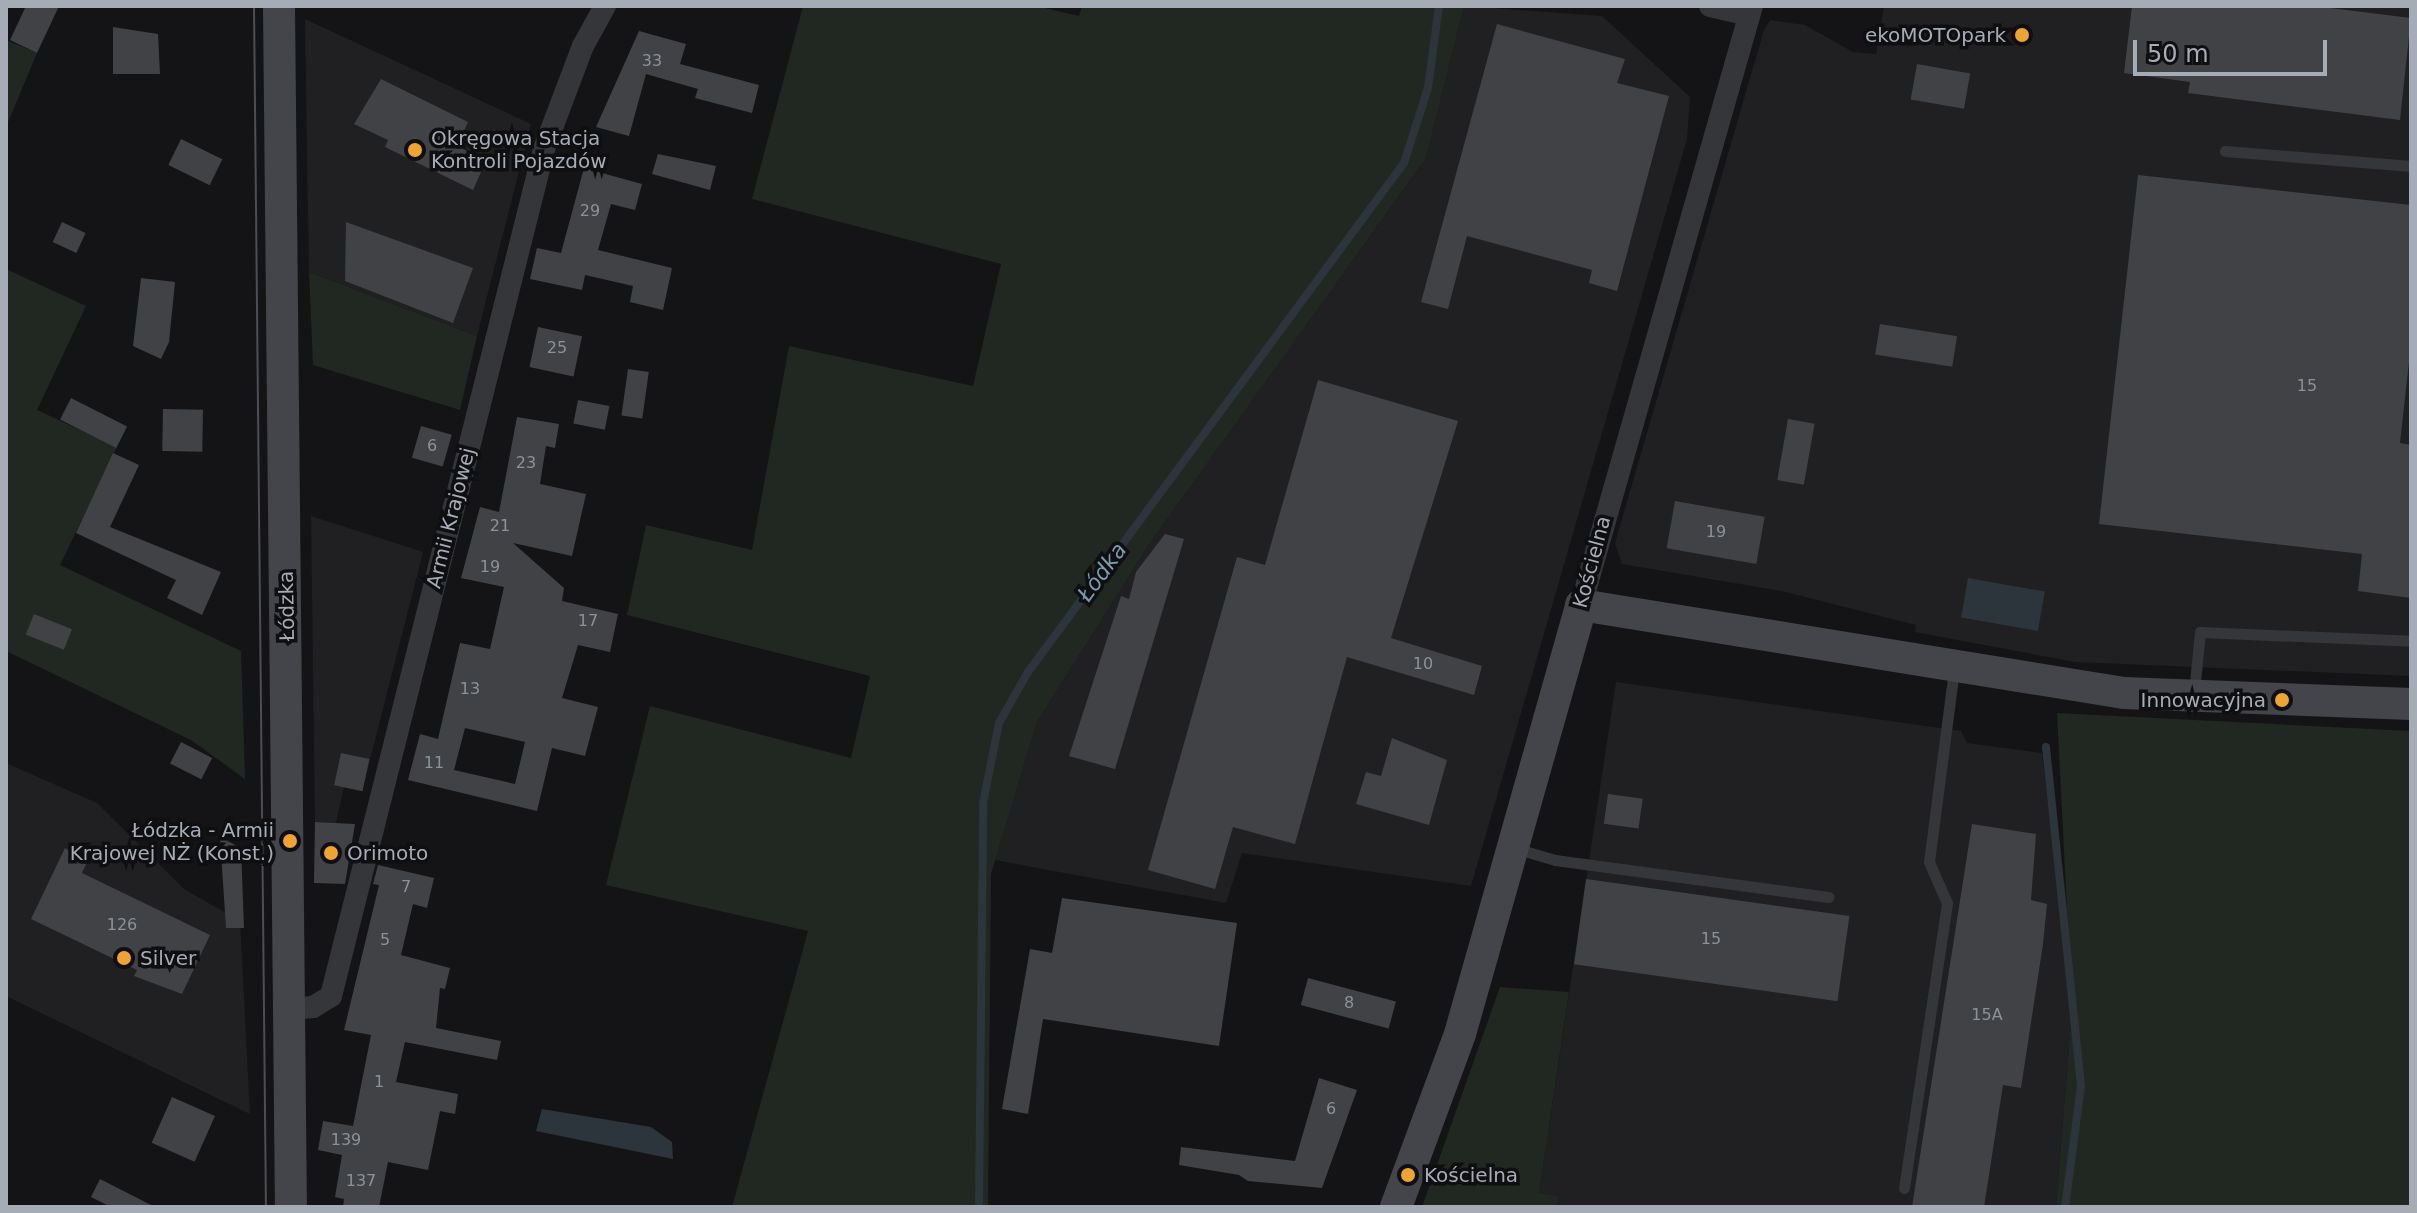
<!DOCTYPE html>
<meta charset="utf-8">
<style>
body{margin:0}
#map{position:relative;width:2417px;height:1213px;overflow:hidden;background:#141416;font-family:"DejaVu Sans",sans-serif}
div>[style]{position:absolute}
[style*='--x']{left:calc(var(--x)*1px);top:calc(var(--y)*1px);width:calc(var(--w)*1px);rotate:calc(var(--a)*1deg)}
.built>*{inset:0;background:#202023}
.green>*{inset:0;background:#202821}
.water>*{inset:0;background:#2c353b;transform-origin:0 0}
.stream>*{height:8px;margin:-4px;padding:0 4px;transform-origin:4px;border-radius:4px;background:#2c353b}
.building>*{inset:0;background:#404246;transform-origin:0 0}
.lane>*{height:11px;margin:-5.5px;padding:0 5.5px;transform-origin:5.5px;border-radius:5.5px;background:#35363a}
.street>*{height:22px;margin:-11px;padding:0 11px;transform-origin:11px;border-radius:11px;background:#35363a}
.secondary>*{height:32px;margin:-16px;padding:0 16px;transform-origin:16px;border-radius:16px;background:#43454a}
.tram>*{height:2px;margin:-1px;padding:0 1px;transform-origin:1px;border-radius:1px;background:#4c4e53}
.dots>*{width:22px;height:22px;translate:-50% -50%;box-sizing:border-box;border:4px solid #0f0f11;border-radius:50%}
span{translate:-50% -50%;white-space:nowrap;text-align:center;line-height:1.15;-webkit-text-stroke:7px #0f0f11;paint-order:stroke}
.number-label{font-size:16px;color:#8c929a}
.number-label span{-webkit-text-stroke-width:0}
.poi-label{font-size:20px;color:#a6acb6}
.right{translate:-100% -50%;text-align:right}
.left{translate:0 -50%;text-align:left}
.street-label{font-size:20px;color:#a6acb6}
.water-label{font-size:22px;color:#7d9bb0;font-style:italic}
.frame{position:absolute;inset:0;border:8px solid #a6acb6;pointer-events:none}
.scale{position:absolute;left:2133px;top:40px;width:194px;height:36px;box-sizing:border-box;border:4px solid #a6acb6;border-top:0;padding-left:10px;font-size:24px;line-height:28px;white-space:nowrap;color:#a6acb6;-webkit-text-stroke:6px #0f0f11;paint-order:stroke}
</style>
<div id="map">
<div class="built">
<i style="clip-path:polygon(1464px 6px,1602px 16px,1690px 97px,1687px 139px,1471px 886px,1242px 853px,1226px 903px,995px 860px,1037px 722px,1148px 546px,1426px 158px)"></i>
<i style="clip-path:polygon(1884px 6px,2411px 6px,2411px 676px,2075px 662px,1915px 632px,1916px 625px,1782px 591px,1622px 564px,1615px 543px,1764px 30px,1770px 20px,1805px 25px,1853px 52px,1876px 54px)"></i>
<i style="clip-path:polygon(305px 19px,531px 124px,477px 336px,309px 272px)"></i>
<i style="clip-path:polygon(311px 516px,423px 552px,362px 791px,344px 787px,336px 823px,315px 822px)"></i>
<i style="clip-path:polygon(1616px 682px,1961px 731px,1967px 743px,2042px 753px,2072px 1008px,2056px 1207px,1557px 1207px,1559px 1196px,1539px 1193px)"></i>
<i style="clip-path:polygon(6px 763px,97px 803px,184px 889px,240px 921px,250px 1114px,6px 996px)"></i>
</div>
<div class="green">
<i style="clip-path:polygon(803px 6px,1036px 6px,1079px 16px,1082px 6px,1464px 6px,1426px 158px,1148px 546px,1037px 722px,991px 874px,988px 1207px,732px 1207px,808px 931px,606px 885px,650px 706px,851px 758px,870px 676px,627px 615px,646px 525px,752px 550px,789px 346px,973px 386px,1001px 264px,752px 199px)"></i>
<i style="clip-path:polygon(6px 40px,37px 53px,6px 127px)"></i>
<i style="clip-path:polygon(6px 269px,86px 306px,37px 410px,117px 447px,60px 565px,241px 651px,245px 779px,191px 740px,6px 651px)"></i>
<i style="clip-path:polygon(309px 272px,477px 336px,460px 410px,313px 365px)"></i>
<i style="clip-path:polygon(2057px 713px,2411px 731px,2411px 1207px,2056px 1207px,2072px 1008px)"></i>
<i style="clip-path:polygon(1500px 987px,1569px 992px,1539px 1193px,1559px 1196px,1557px 1207px,1422px 1207px)"></i>
</div>
<div class="water">
<i style="left:1968px;top:578px;width:78px;height:40px;rotate:10deg"></i>
<i style="clip-path:polygon(542px 1109px,651px 1127px,672px 1142px,673px 1159px,536px 1131px)"></i>
</div>
<div class="stream">
<i style="--x:2046;--y:747;--w:341;--a:84.1"></i>
<i style="--x:2081;--y:1086;--w:122;--a:97.5"></i>
<i style="--x:979;--y:1207;--w:404;--a:-89.4"></i>
<i style="--x:983;--y:803;--w:82;--a:-78.7"></i>
<i style="--x:999;--y:723;--w:59;--a:-60.4"></i>
<i style="--x:1028;--y:672;--w:633;--a:-53.55"></i>
<i style="--x:1404;--y:163;--w:79;--a:-72.3"></i>
<i style="--x:1428;--y:88;--w:83;--a:-82.4"></i>
</div>
<div class="building">
<i style="clip-path:polygon(26px 6px,59px 6px,37px 53px,10px 40px)"></i>
<i style="clip-path:polygon(2132px 6px,2314px 6px,2411px 18px,2400px 120px,2188px 93px,2190px 82px,2124px 73px)"></i>
<i style="clip-path:polygon(1497px 24px,1625px 59px,1617px 83px,1669px 96px,1617px 291px,1589px 283px,1592px 270px,1467px 236px,1448px 309px,1421px 302px)"></i>
<i style="clip-path:polygon(113px 27px,158px 34px,160px 74px,113px 74px)"></i>
<i style="clip-path:polygon(639px 31px,686px 44px,680px 64px,759px 85px,752px 113px,695px 98px,698px 89px,646px 74px,629px 136px,596px 127px)"></i>
<i style="left:1917px;top:64px;width:54px;height:36px;rotate:10deg"></i>
<i style="clip-path:polygon(381px 79px,468px 122px,457px 146px,486px 161px,473px 190px,385px 147px,388px 140px,354px 124px)"></i>
<i style="left:181px;top:139px;width:46px;height:29px;rotate:26deg"></i>
<i style="clip-path:polygon(658px 154px,716px 166px,710px 190px,652px 174px)"></i>
<i style="clip-path:polygon(584px 168px,642px 184px,635px 210px,611px 204px,598px 250px,672px 268px,663px 310px,630px 302px,633px 286px,585px 275px,582px 290px,530px 279px,537px 248px,561px 253px)"></i>
<i style="clip-path:polygon(2138px 175px,2411px 205px,2411px 344px,2400px 443px,2411px 445px,2411px 598px,2358px 591px,2362px 554px,2099px 524px)"></i>
<i style="left:62px;top:222px;width:26px;height:22px;rotate:25deg"></i>
<i style="clip-path:polygon(346px 222px,473px 268px,453px 323px,345px 281px)"></i>
<i style="clip-path:polygon(141px 278px,175px 282px,169px 342px,161px 359px,133px 346px)"></i>
<i style="left:1880px;top:324px;width:78px;height:31px;rotate:9deg"></i>
<i style="left:538px;top:327px;width:45px;height:41px;rotate:12deg"></i>
<i style="left:628px;top:369px;width:21px;height:47px;rotate:8deg"></i>
<i style="clip-path:polygon(1318px 380px,1458px 421px,1391px 638px,1482px 666px,1474px 695px,1347px 657px,1295px 844px,1233px 827px,1215px 889px,1148px 870px,1237px 557px,1265px 565px)"></i>
<i style="left:71px;top:398px;width:63px;height:24px;rotate:27deg"></i>
<i style="left:578px;top:400px;width:32px;height:24px;rotate:11deg"></i>
<i style="left:163px;top:409px;width:40px;height:42px;rotate:1deg"></i>
<i style="clip-path:polygon(evenodd,517px 417px,559px 424px,555px 448px,546px 446px,540px 484px,586px 494px,572px 556px,513px 543px,564px 588px,562px 601px,618px 614px,610px 652px,578px 645px,562px 698px,598px 707px,585px 756px,552px 748px,537px 811px,408px 780px,420px 734px,438px 739px,460px 643px,490px 649px,504px 587px,461px 578px,480px 507px,499px 512px,517px 417px,465px 728px,525px 742px,515px 784px,454px 770px,465px 728px)"></i>
<i style="left:1788px;top:419px;width:27px;height:62px;rotate:10deg"></i>
<i style="left:421px;top:426px;width:32px;height:33px;rotate:16deg"></i>
<i style="clip-path:polygon(113px 453px,139px 465px,110px 527px,221px 572px,202px 615px,167px 598px,176px 580px,76px 533px)"></i>
<i style="left:1675px;top:501px;width:91px;height:48px;rotate:10deg"></i>
<i style="clip-path:polygon(1165px 534px,1184px 539px,1115px 769px,1069px 756px,1121px 596px,1129px 599px,1136px 572px)"></i>
<i style="left:34px;top:614px;width:41px;height:22px;rotate:22deg"></i>
<i style="clip-path:polygon(1392px 738px,1447px 760px,1429px 825px,1356px 804px,1366px 772px,1381px 776px)"></i>
<i style="left:181px;top:742px;width:35px;height:24px;rotate:27deg"></i>
<i style="left:341px;top:753px;width:29px;height:33px;rotate:12deg"></i>
<i style="left:1608px;top:794px;width:35px;height:30px;rotate:8deg"></i>
<i style="clip-path:polygon(315px 822px,355px 824px,345px 884px,314px 883px)"></i>
<i style="clip-path:polygon(1972px 824px,2036px 834px,2031px 900px,2047px 904px,2043px 944px,2021px 1088px,2003px 1085px,1984px 1207px,1912px 1207px)"></i>
<i style="clip-path:polygon(220px 837px,241px 848px,244px 928px,226px 928px)"></i>
<i style="clip-path:polygon(65px 848px,87px 862px,82px 873px,210px 935px,182px 994px,134px 976px,137px 970px,31px 919px)"></i>
<i style="clip-path:polygon(378px 865px,434px 878px,427px 908px,413px 904px,401px 955px,450px 968px,445px 989px,440px 988px,436px 1028px,501px 1041px,497px 1060px,405px 1042px,396px 1082px,458px 1094px,455px 1114px,440px 1111px,428px 1170px,388px 1162px,379px 1207px,343px 1207px,344px 1199px,335px 1197px,342px 1155px,318px 1150px,323px 1121px,353px 1126px,371px 1035px,344px 1030px,379px 885px,373px 884px)"></i>
<i style="left:1586px;top:879px;width:266px;height:86px;rotate:8deg"></i>
<i style="clip-path:polygon(1062px 898px,1237px 923px,1219px 1046px,1043px 1019px,1028px 1114px,1002px 1109px,1030px 949px,1052px 953px)"></i>
<i style="left:1308px;top:978px;width:91px;height:28px;rotate:15deg"></i>
<i style="clip-path:polygon(1319px 1078px,1357px 1090px,1322px 1188px,1248px 1181px,1239px 1175px,1179px 1165px,1181px 1147px,1295px 1161px)"></i>
<i style="left:172px;top:1097px;width:47px;height:50px;rotate:24deg"></i>
<i style="clip-path:polygon(100px 1179px,155px 1207px,111px 1207px,91px 1197px)"></i>
</div>
<div class="lane">
<i style="--x:2225;--y:151;--w:187;--a:4.6"></i>
<i style="--x:2194;--y:692;--w:60;--a:-84.3"></i>
<i style="--x:2200;--y:632;--w:211;--a:2.4"></i>
<i style="--x:1514;--y:848;--w:43;--a:16.3"></i>
<i style="--x:1555;--y:860;--w:276;--a:7.7"></i>
<i style="--x:1904;--y:1188;--w:288;--a:-81.4"></i>
<i style="--x:1947;--y:903;--w:45;--a:-113.7"></i>
<i style="--x:1929;--y:862;--w:195;--a:-82.6"></i>
</div>
<div class="street">
<i style="--x:1710;--y:6;--w:40;--a:13"></i>
<i style="--x:1581;--y:605;--w:623;--a:-74.07"></i>
<i style="--x:291;--y:1009;--w:22;--a:-5"></i>
<i style="--x:313;--y:1007;--w:21;--a:-31"></i>
<i style="--x:331;--y:996;--w:873;--a:-75.88"></i>
<i style="--x:544;--y:149;--w:110;--a:-69.3"></i>
<i style="--x:583;--y:46;--w:46;--a:-61.2"></i>
</div>
<div class="secondary">
<i style="--x:279;--y:6;--w:1201;--a:89.43"></i>
<i style="--x:1396;--y:1207;--w:184;--a:-69.7"></i>
<i style="--x:1460;--y:1034;--w:446;--a:-74.2"></i>
<i style="--x:1581;--y:605;--w:550;--a:9.21"></i>
<i style="--x:2124;--y:693;--w:287;--a:2.2"></i>
</div>
<div class="tram">
<i style="--x:254;--y:6;--w:1201;--a:89.43"></i>
</div>
<div class="dots">
<i style="left:2022px;top:35px;background:#eea433"></i>
<i style="left:415px;top:150px;background:#eea433"></i>
<i style="left:2282px;top:700px;background:#eea433"></i>
<i style="left:290px;top:841px;background:#eea433"></i>
<i style="left:331px;top:853px;background:#eea433"></i>
<i style="left:124px;top:958px;background:#eea433"></i>
<i style="left:1408px;top:1175px;background:#eea433"></i>
</div>
<div class="number-label">
<span style="left:652px;top:61px">33</span>
<span style="left:590px;top:211px">29</span>
<span style="left:557px;top:348px">25</span>
<span style="left:2307px;top:386px">15</span>
<span style="left:432px;top:446px">6</span>
<span style="left:526px;top:463px">23</span>
<span style="left:500px;top:526px">21</span>
<span style="left:1716px;top:532px">19</span>
<span style="left:490px;top:567px">19</span>
<span style="left:588px;top:621px">17</span>
<span style="left:1423px;top:664px">10</span>
<span style="left:470px;top:689px">13</span>
<span style="left:434px;top:763px">11</span>
<span style="left:406px;top:887px">7</span>
<span style="left:122px;top:925px">126</span>
<span style="left:1711px;top:939px">15</span>
<span style="left:385px;top:940px">5</span>
<span style="left:1349px;top:1003px">8</span>
<span style="left:1987px;top:1015px">15A</span>
<span style="left:379px;top:1082px">1</span>
<span style="left:1331px;top:1109px">6</span>
<span style="left:346px;top:1140px">139</span>
<span style="left:361px;top:1181px">137</span>
</div>
<div class="poi-label">
<span class="right" style="left:2006px;top:35px">ekoMOTOpark</span>
<span class="left" style="left:431px;top:150px">Okręgowa Stacja<br>Kontroli Pojazdów</span>
<span class="right" style="left:2266px;top:700px">Innowacyjna</span>
<span class="right" style="left:274px;top:842px">Łódzka - Armii<br>Krajowej NŻ (Konst.)</span>
<span class="left" style="left:347px;top:853px">Orimoto</span>
<span class="left" style="left:140px;top:958px">Silver</span>
<span class="left" style="left:1424px;top:1175px">Kościelna</span>
</div>
<div class="street-label">
<span style="left:451px;top:518px;rotate:-76deg">Armii Krajowej</span>
<span style="left:1592px;top:562px;rotate:-75deg">Kościelna</span>
<span style="left:287px;top:606px;rotate:-91deg">Łódzka</span>
</div>
<div class="water-label">
<span style="left:1102px;top:572px;rotate:-54deg">Łódka</span>
</div>
<div class="frame"></div>
<div class="scale">50 m</div>
</div>
